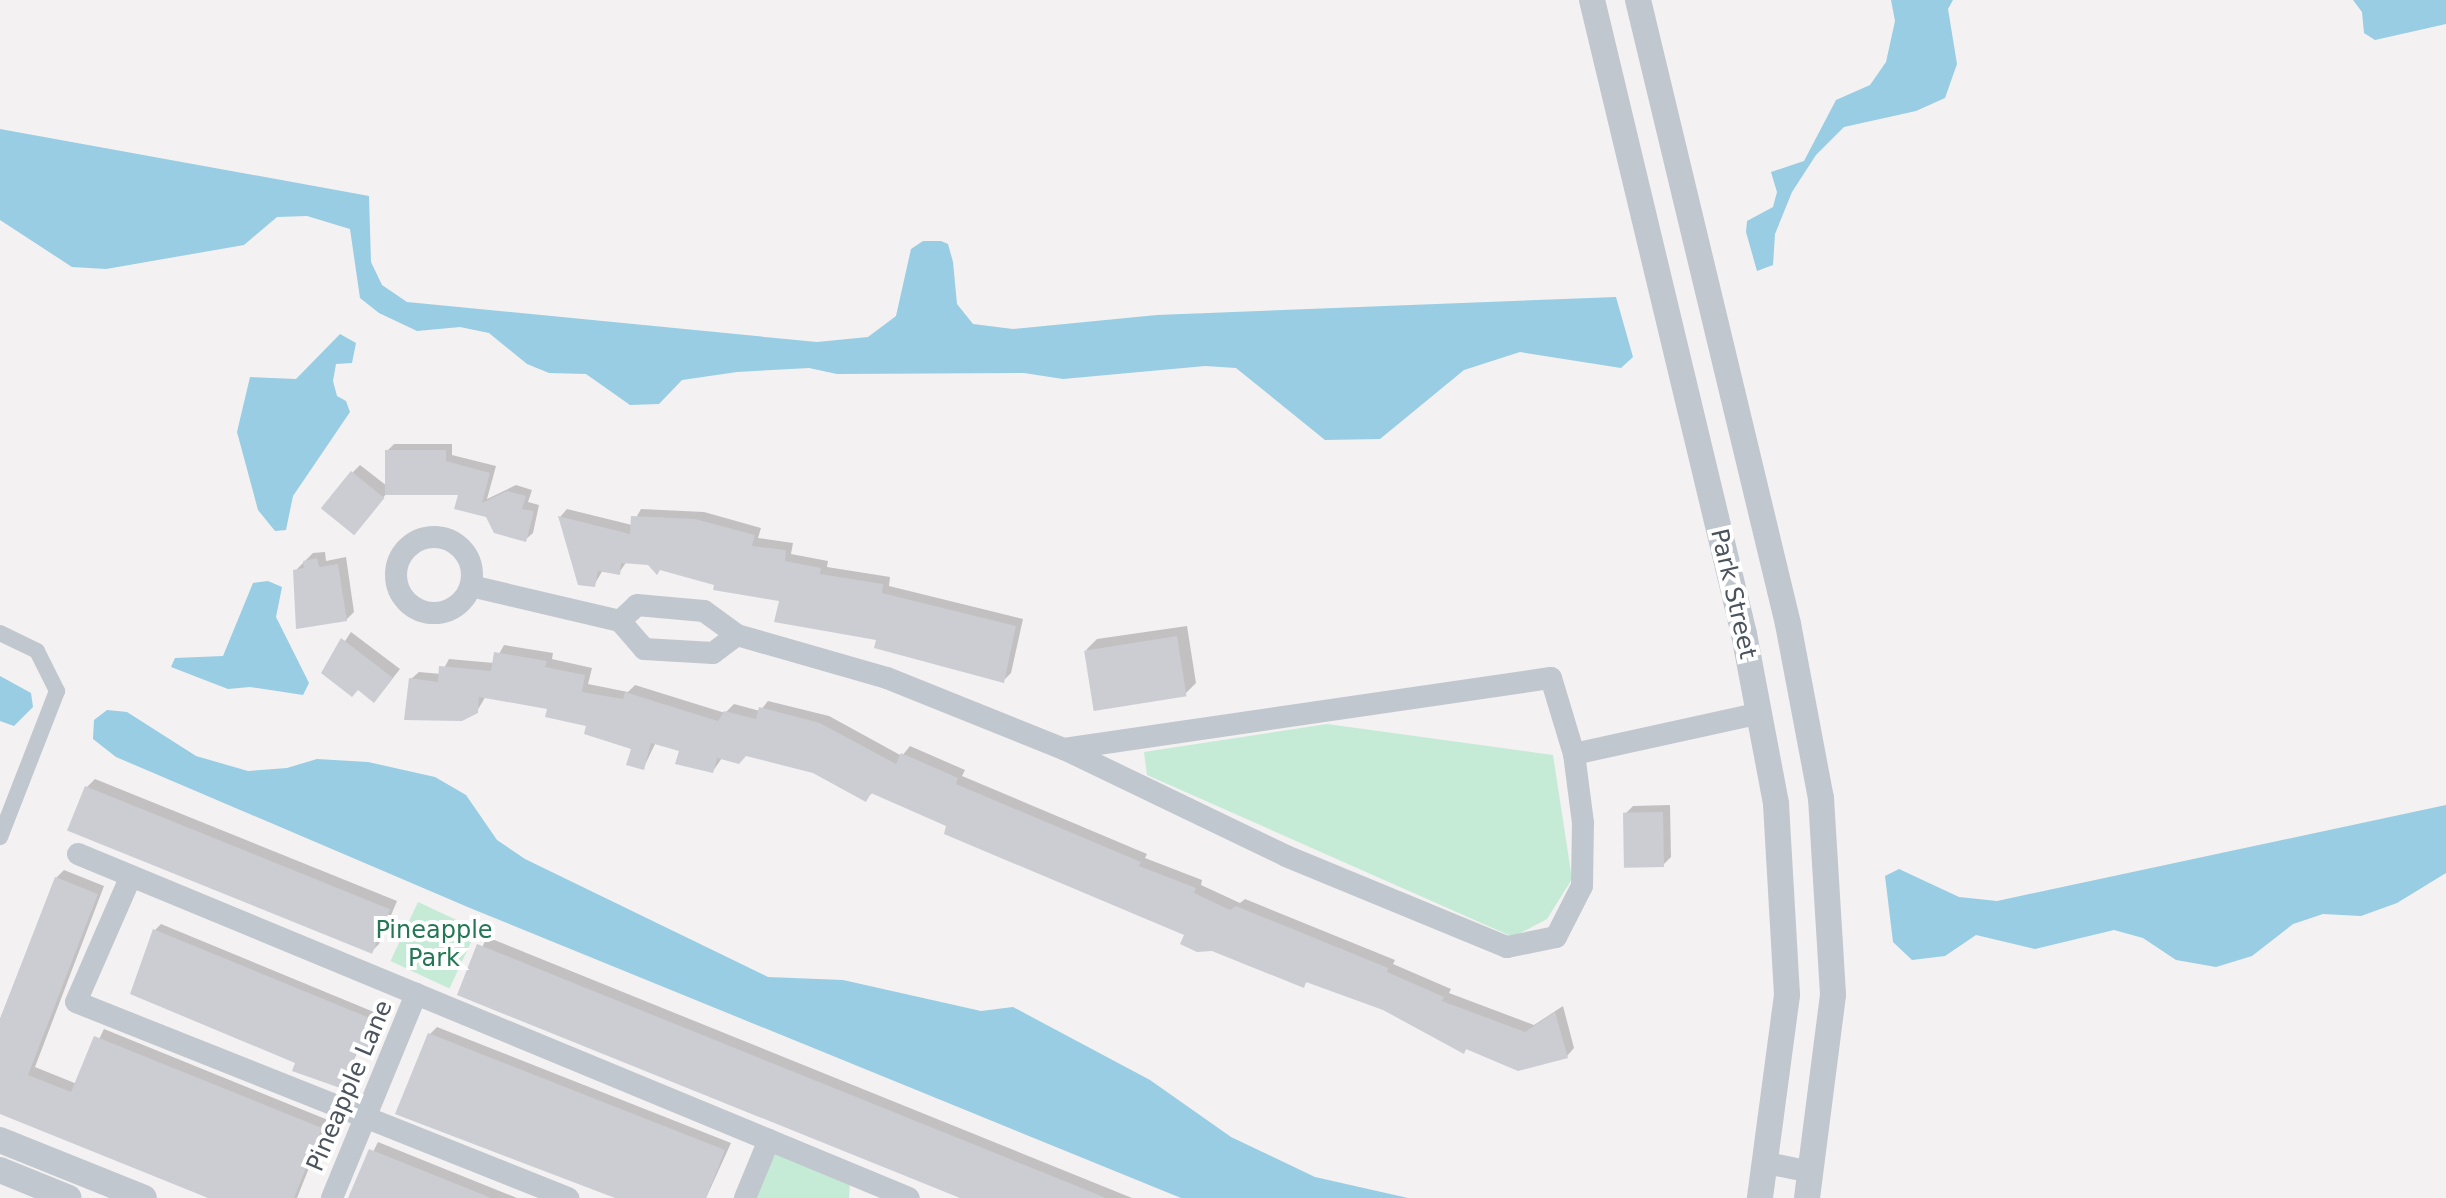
<!DOCTYPE html>
<style>
body{margin:0}
#map{position:relative;width:2446px;height:1198px;overflow:hidden;background:#f3f1f1;font-family:"DejaVu Sans",sans-serif}
div>[style]{position:absolute}
[style*='--x']{left:calc(var(--x)*1px);top:calc(var(--y)*1px);width:calc(var(--w)*1px);rotate:calc(var(--a)*1deg)}
.green>*{inset:0;background:#c5ebd7;transform-origin:0 0}
.water>*{inset:0;background:#98cde3}
.shadow>*{inset:0;background:#0003}
.building>*{inset:0;background:#cbcdd3;transform-origin:0 0}
.pedestrian>*{height:16px;margin:-8px;padding:0 8px;transform-origin:8px;border-radius:8px;background:#c1c7ce}
.minor>*{height:22px;margin:-11px;padding:0 11px;transform-origin:11px;border-radius:11px;background:#c1c7ce}
.minor>.ring{margin:-11px;padding:0;box-sizing:content-box;background:none;border:22px solid #c1c7ce;border-radius:50%}
.tertiary>*{height:26px;margin:-13px;padding:0 13px;transform-origin:13px;border-radius:13px;background:#c1c7ce}
span{translate:-50% -50%;white-space:nowrap;text-align:center;line-height:1.15;-webkit-text-stroke:8px #fff;paint-order:stroke}
.street-label{font-size:24px;color:#4b535c}
.park-label{font-size:24px;color:#237754}
</style>
<div id="map">
<div class="green">
<i style="clip-path:polygon(1327px 724px,1553px 755px,1572px 879px,1547px 919px,1513px 937px,1147px 775px,1144px 752px)"></i>
<i style="left:418px;top:902px;width:65px;height:65px;rotate:25deg"></i>
<i style="clip-path:polygon(777px 1150px,850px 1183px,849px 1198px,753px 1198px)"></i>
</div>
<div class="water">
<i style="clip-path:polygon(1891px 0,1953px 0,1948px 9px,1957px 64px,1945px 98px,1916px 111px,1844px 127px,1816px 155px,1792px 192px,1775px 234px,1773px 265px,1757px 271px,1746px 232px,1747px 221px,1773px 207px,1777px 192px,1771px 172px,1804px 161px,1836px 100px,1870px 85px,1886px 62px,1895px 21px)"></i>
<i style="clip-path:polygon(2353px 0,2446px 0,2446px 24px,2375px 40px,2364px 33px,2362px 12px)"></i>
<i style="clip-path:polygon(0 129px,369px 196px,371px 262px,382px 285px,407px 302px,817px 342px,868px 337px,896px 316px,911px 249px,923px 241px,941px 241px,948px 244px,953px 262px,957px 304px,973px 324px,1013px 329px,1157px 315px,1616px 297px,1633px 357px,1621px 368px,1520px 352px,1464px 370px,1380px 439px,1325px 440px,1236px 368px,1205px 366px,1063px 379px,1024px 373px,837px 374px,809px 368px,737px 372px,682px 380px,659px 404px,630px 405px,586px 374px,549px 373px,527px 364px,489px 333px,460px 327px,417px 331px,379px 313px,360px 298px,350px 229px,307px 216px,277px 217px,244px 245px,106px 269px,72px 267px,0 220px)"></i>
<i style="clip-path:polygon(340px 334px,356px 343px,352px 363px,336px 364px,333px 381px,337px 396px,346px 401px,350px 412px,293px 496px,286px 530px,275px 531px,258px 510px,237px 432px,250px 377px,296px 379px)"></i>
<i style="clip-path:polygon(268px 581px,282px 587px,276px 617px,309px 683px,303px 695px,250px 687px,228px 689px,171px 667px,175px 658px,223px 656px,253px 583px)"></i>
<i style="clip-path:polygon(0 676px,31px 693px,33px 707px,14px 726px,0 721px)"></i>
<i style="clip-path:polygon(107px 710px,127px 712px,196px 756px,248px 771px,287px 768px,317px 759px,368px 762px,435px 777px,466px 795px,497px 840px,525px 859px,768px 977px,843px 980px,981px 1011px,1013px 1007px,1150px 1080px,1231px 1137px,1315px 1177px,1408px 1198px,1181px 1198px,470px 908px,116px 757px,93px 739px,94px 720px)"></i>
<i style="clip-path:polygon(2446px 805px,2446px 873px,2397px 903px,2361px 916px,2323px 914px,2293px 924px,2252px 956px,2216px 967px,2176px 960px,2143px 938px,2114px 930px,2035px 949px,1976px 935px,1945px 956px,1912px 960px,1893px 942px,1885px 876px,1899px 869px,1959px 897px,1997px 901px)"></i>
</div>
<div class="shadow">
<i style="clip-path:polygon(394px 444px,452px 444px,452px 455px,496px 466px,487px 499px,516px 485px,532px 490px,528px 502px,539px 505px,533px 533px,525px 540px,461px 493px,387px 493px,363px 522px,353px 472px,360px 465px,387px 486px,387px 451px)"></i>
<i style="clip-path:polygon(567px 509px,632px 525px,641px 509px,704px 512px,761px 528px,758px 538px,793px 543px,791px 554px,828px 561px,827px 567px,890px 577px,889px 586px,1023px 619px,1011px 673px,1003px 681px,781px 600px,649px 563px,627px 561px,619px 573px,603px 570px,594px 585px,560px 517px)"></i>
<i style="clip-path:polygon(325px 552px,326px 561px,346px 557px,354px 612px,346px 620px,295px 571px,313px 553px)"></i>
<i style="clip-path:polygon(1187px 626px,1196px 683px,1185px 694px,1086px 650px,1097px 639px)"></i>
<i style="clip-path:polygon(351px 632px,400px 669px,382px 692px,324px 673px)"></i>
<i style="clip-path:polygon(504px 645px,553px 653px,552px 659px,592px 668px,588px 684px,628px 692px,635px 685px,725px 713px,734px 704px,760px 711px,768px 701px,829px 716px,902px 756px,910px 746px,965px 770px,962px 776px,1147px 854px,1145px 858px,1202px 880px,1201px 885px,1240px 903px,1245px 899px,1395px 960px,1393px 964px,1451px 989px,1449px 993px,1534px 1025px,1563px 1006px,1574px 1048px,1567px 1056px,1468px 1047px,1464px 1051px,1384px 1008px,1308px 981px,1303px 985px,873px 792px,866px 799px,814px 771px,747px 754px,722px 758px,713px 771px,681px 749px,656px 742px,644px 767px,633px 748px,549px 707px,486px 696px,477px 711px,411px 679px,419px 672px,441px 674px,449px 659px,494px 663px)"></i>
<i style="clip-path:polygon(95px 779px,397px 901px,379px 944px,371px 952px,87px 787px)"></i>
<i style="clip-path:polygon(1670px 805px,1671px 857px,1663px 865px,1625px 814px,1633px 806px)"></i>
<i style="clip-path:polygon(64px 870px,104px 886px,35px 1067px,77px 1084px,104px 1029px,328px 1120px,297px 1198px,214px 1198px,0 1112px,0 1019px,56px 878px)"></i>
<i style="clip-path:polygon(161px 924px,386px 1017px,376px 1044px,370px 1050px,360px 1046px,342px 1087px,297px 1062px,155px 930px)"></i>
<i style="clip-path:polygon(487px 937px,1132px 1198px,965px 1198px,460px 994px)"></i>
<i style="clip-path:polygon(437px 1027px,731px 1143px,706px 1198px,621px 1198px,430px 1034px)"></i>
<i style="clip-path:polygon(378px 1142px,517px 1198px,350px 1198px)"></i>
</div>
<div class="building">
<i style="clip-path:polygon(385px 450px,446px 450px,446px 461px,490px 473px,482px 503px,507px 491px,526px 496px,522px 509px,534px 511px,526px 542px,494px 533px,486px 517px,454px 509px,458px 495px,385px 495px)"></i>
<i style="left:351px;top:471px;width:43px;height:48px;rotate:39deg"></i>
<i style="clip-path:polygon(558px 516px,630px 534px,631px 516px,695px 519px,755px 535px,752px 546px,786px 550px,785px 561px,821px 568px,820px 574px,883px 584px,882px 593px,1016px 626px,1004px 683px,874px 648px,876px 640px,774px 622px,779px 601px,713px 590px,714px 585px,660px 570px,657px 575px,648px 565px,621px 563px,620px 575px,598px 571px,595px 587px,578px 585px)"></i>
<i style="clip-path:polygon(317px 558px,319px 567px,338px 564px,347px 621px,296px 629px,293px 570px,304px 568px,303px 561px)"></i>
<i style="left:1177px;top:636px;width:61px;height:94px;rotate:81deg"></i>
<i style="clip-path:polygon(341px 638px,393px 678px,374px 703px,358px 690px,352px 697px,321px 673px)"></i>
<i style="clip-path:polygon(494px 652px,547px 661px,545px 667px,585px 675px,582px 692px,623px 699px,625px 692px,718px 721px,724px 711px,756px 719px,759px 707px,820px 723px,896px 764px,901px 753px,958px 778px,956px 784px,1141px 862px,1139px 866px,1196px 888px,1194px 893px,1230px 910px,1236px 906px,1388px 968px,1387px 972px,1444px 997px,1442px 1001px,1525px 1032px,1555px 1012px,1568px 1058px,1518px 1071px,1466px 1049px,1464px 1054px,1383px 1010px,1306px 982px,1304px 988px,1212px 951px,1197px 952px,1180px 944px,1184px 935px,944px 834px,946px 826px,871px 793px,866px 802px,813px 773px,746px 756px,739px 764px,717px 758px,713px 773px,675px 764px,679px 751px,651px 743px,644px 770px,626px 765px,631px 749px,584px 734px,586px 726px,545px 717px,547px 709px,479px 697px,478px 713px,462px 721px,404px 720px,409px 678px,438px 682px,439px 666px,491px 671px)"></i>
<i style="left:85px;top:786px;width:329px;height:48px;rotate:22deg"></i>
<i style="left:1663px;top:812px;width:55px;height:40px;rotate:89deg"></i>
<i style="clip-path:polygon(55px 877px,98px 894px,28px 1075px,71px 1092px,94px 1036px,322px 1128px,294px 1198px,208px 1198px,0 1114px,0 1019px)"></i>
<i style="clip-path:polygon(153px 929px,382px 1023px,371px 1052px,358px 1047px,343px 1089px,292px 1071px,295px 1063px,130px 994px)"></i>
<i style="clip-path:polygon(477px 944px,1104px 1197px,1104px 1198px,960px 1198px,457px 995px)"></i>
<i style="clip-path:polygon(428px 1033px,725px 1150px,706px 1198px,615px 1198px,395px 1114px)"></i>
<i style="clip-path:polygon(369px 1149px,489px 1197px,489px 1198px,348px 1198px)"></i>
</div>
<div class="pedestrian">
<i style="--x:0;--y:633;--w:41;--a:25.9"></i>
<i style="--x:37;--y:651;--w:45;--a:63.4"></i>
<i style="--x:57;--y:691;--w:157;--a:111.3"></i>
</div>
<div class="minor">
<i class="ring" style="left:396px;top:537px;width:54px;height:54px"></i>
<i style="--x:471;--y:586;--w:153;--a:13.2"></i>
<i style="--x:620;--y:621;--w:37;--a:49"></i>
<i style="--x:644;--y:649;--w:69;--a:3.3"></i>
<i style="--x:713;--y:653;--w:30;--a:-37"></i>
<i style="--x:620;--y:621;--w:23;--a:-43"></i>
<i style="--x:637;--y:605;--w:67;--a:5.1"></i>
<i style="--x:704;--y:611;--w:41;--a:36"></i>
<i style="--x:737;--y:635;--w:156;--a:16"></i>
<i style="--x:887;--y:678;--w:191;--a:21.9"></i>
<i style="--x:1064;--y:749;--w:246;--a:25.7"></i>
<i style="--x:1286;--y:856;--w:239;--a:22.4"></i>
<i style="--x:1507;--y:947;--w:50;--a:-11.5"></i>
<i style="--x:1556;--y:937;--w:57;--a:-63"></i>
<i style="--x:1582;--y:886;--w:63;--a:-89.1"></i>
<i style="--x:1583;--y:823;--w:70;--a:-97.4"></i>
<i style="--x:1064;--y:749;--w:492;--a:-8.3"></i>
<i style="--x:1551;--y:678;--w:79;--a:73.2"></i>
<i style="--x:1574;--y:754;--w:190;--a:-12.4"></i>
<i style="--x:78;--y:854;--w:899;--a:22.49"></i>
<i style="--x:131;--y:876;--w:137;--a:113.6"></i>
<i style="--x:76;--y:1002;--w:530;--a:21.72"></i>
<i style="--x:1767;--y:1163;--w:45;--a:11.6"></i>
<i style="--x:332;--y:1198;--w:221;--a:-67.6"></i>
<i style="--x:745;--y:1198;--w:63;--a:-67.5"></i>
</div>
<div class="tertiary">
<i style="--x:1592;--y:0;--w:652;--a:76.52"></i>
<i style="--x:1744;--y:634;--w:173;--a:79.3"></i>
<i style="--x:1776;--y:804;--w:191;--a:86.7"></i>
<i style="--x:1787;--y:995;--w:205;--a:97.6"></i>
<i style="--x:1638;--y:0;--w:642;--a:76.48"></i>
<i style="--x:1788;--y:624;--w:177;--a:79.3"></i>
<i style="--x:1821;--y:798;--w:197;--a:86.5"></i>
<i style="--x:1833;--y:995;--w:205;--a:97.3"></i>
<i style="--x:0;--y:1140;--w:155;--a:21.9"></i>
<i style="--x:0;--y:1170;--w:74;--a:22.1"></i>
</div>
<div class="street-label">
<span style="left:1733px;top:594px;rotate:77deg">Park Street</span>
<span style="left:350px;top:1086px;rotate:-67deg">Pineapple Lane</span>
</div>
<div class="park-label">
<span style="left:434px;top:945px">Pineapple<br>Park</span>
</div>
</div>
